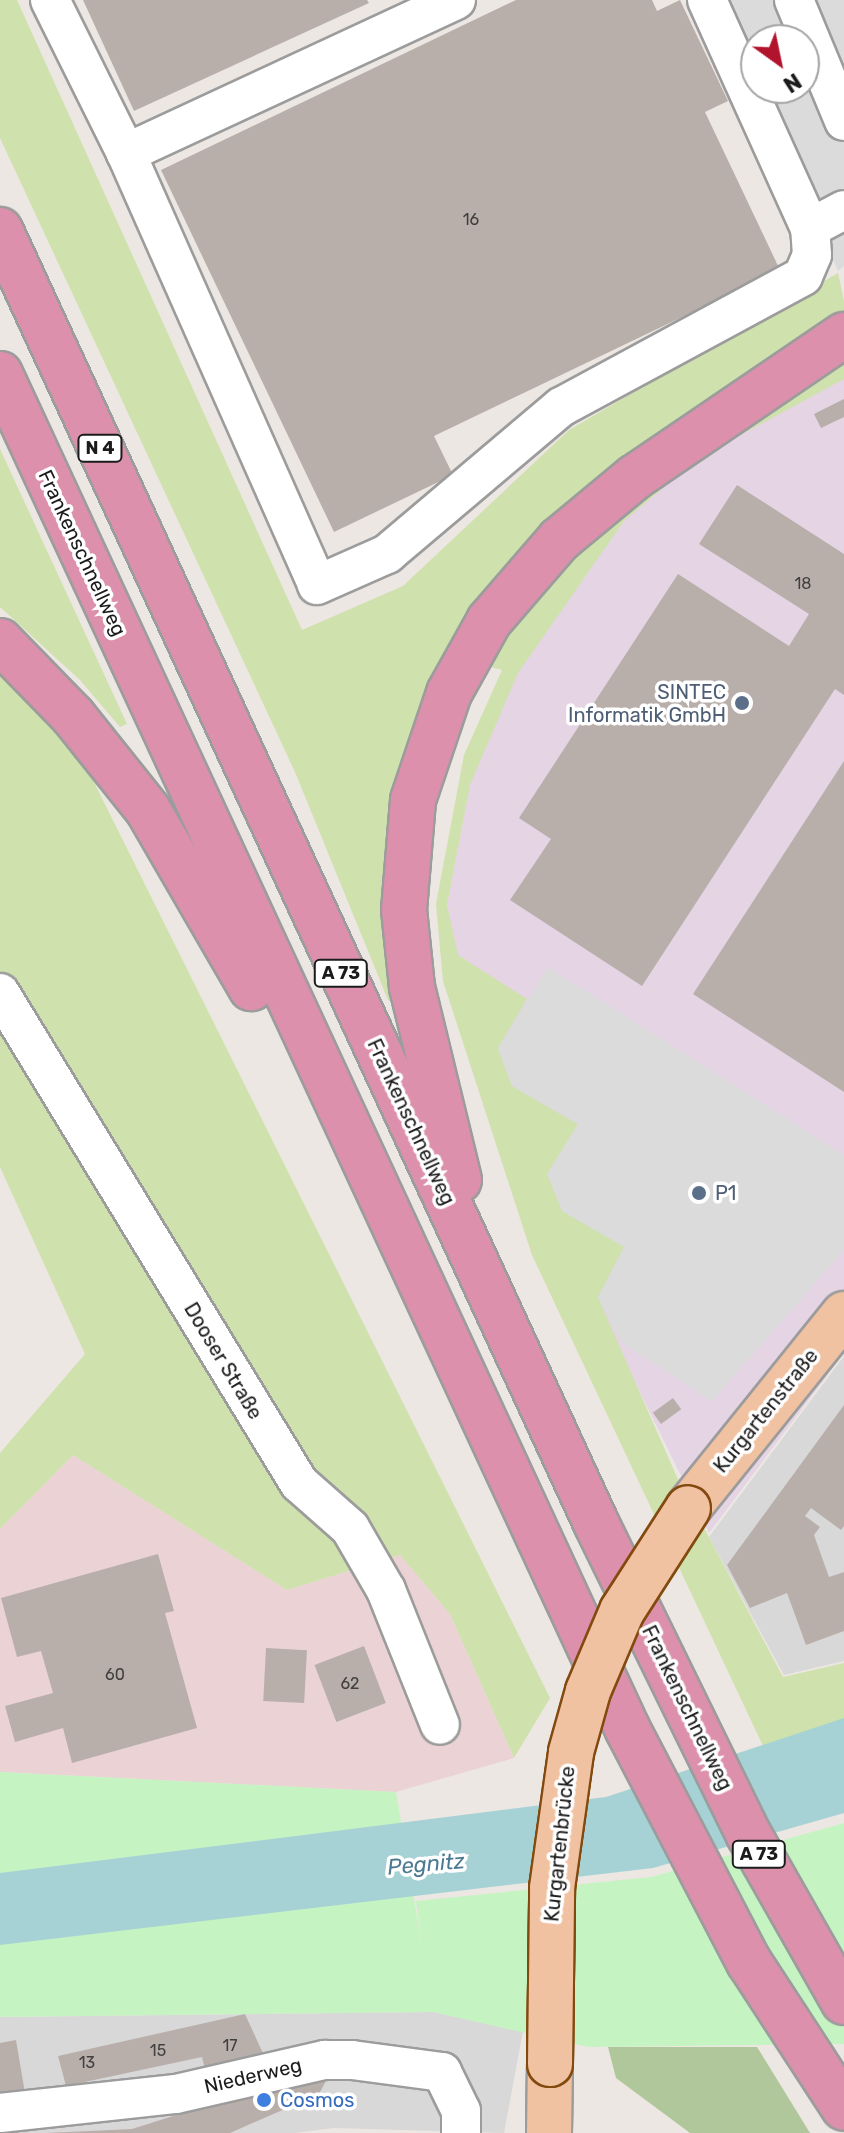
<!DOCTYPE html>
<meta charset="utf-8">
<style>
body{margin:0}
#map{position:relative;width:844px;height:2133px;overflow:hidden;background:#ece7e2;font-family:Rubik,sans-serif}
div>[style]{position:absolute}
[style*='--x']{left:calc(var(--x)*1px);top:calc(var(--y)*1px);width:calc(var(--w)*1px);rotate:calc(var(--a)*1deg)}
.residential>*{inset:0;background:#d9d8d8}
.commercial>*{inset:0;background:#ebd2d5}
.industrial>*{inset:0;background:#e4d4e4}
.grass>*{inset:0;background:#cfe1ac}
.forest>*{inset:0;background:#afc79a}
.park>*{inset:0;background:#c6f3c2}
.parking>*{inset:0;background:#dbdbdb}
.water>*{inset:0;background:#a6d2d5}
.building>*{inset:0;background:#b8afab;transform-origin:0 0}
.roads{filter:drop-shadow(2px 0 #9c9c9c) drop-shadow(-2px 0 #9c9c9c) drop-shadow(0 2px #9c9c9c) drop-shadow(0 -2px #9c9c9c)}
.minor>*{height:38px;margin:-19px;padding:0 19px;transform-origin:19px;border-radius:19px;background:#fff}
.major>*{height:44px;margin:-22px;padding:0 22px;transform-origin:22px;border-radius:22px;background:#f1c2a1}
.highway>*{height:44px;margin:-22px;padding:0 22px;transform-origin:22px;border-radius:22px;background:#dc90ab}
.bridges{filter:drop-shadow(2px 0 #834a0f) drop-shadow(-2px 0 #834a0f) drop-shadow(0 2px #834a0f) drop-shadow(0 -2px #834a0f)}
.major-bridge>*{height:44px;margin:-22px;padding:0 22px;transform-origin:22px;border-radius:22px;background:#f1c2a1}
.dots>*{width:22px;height:22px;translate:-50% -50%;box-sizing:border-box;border:4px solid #fff;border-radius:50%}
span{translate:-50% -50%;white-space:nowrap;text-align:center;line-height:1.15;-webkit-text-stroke:7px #fff;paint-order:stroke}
.number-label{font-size:16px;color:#42403f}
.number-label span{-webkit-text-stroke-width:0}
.shield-label span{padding:2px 6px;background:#fff;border:2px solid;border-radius:6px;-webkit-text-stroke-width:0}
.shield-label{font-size:18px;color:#1b1b1b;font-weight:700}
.street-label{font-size:20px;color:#1b1b1b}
.service-label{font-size:20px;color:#4e5e75}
.right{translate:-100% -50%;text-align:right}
.left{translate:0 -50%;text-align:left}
.shop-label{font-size:20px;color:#366cbe}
.water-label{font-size:22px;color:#4c7a92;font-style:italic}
.north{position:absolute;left:740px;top:24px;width:80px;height:80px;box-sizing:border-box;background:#fff;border:2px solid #a4a4a4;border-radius:50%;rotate:147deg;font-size:22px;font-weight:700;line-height:32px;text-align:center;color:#1b1b1b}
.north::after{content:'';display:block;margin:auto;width:28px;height:36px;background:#b2142e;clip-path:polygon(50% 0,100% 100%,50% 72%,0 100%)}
</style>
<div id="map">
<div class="residential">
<i style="clip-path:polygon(844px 1356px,844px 1661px,784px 1675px,709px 1537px)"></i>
<i style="clip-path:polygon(433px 2012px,523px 2031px,504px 2133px,334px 2128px,295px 2133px,0 2133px,0 2017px)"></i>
</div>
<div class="commercial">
<i style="clip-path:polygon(73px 1455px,287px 1590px,400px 1555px,450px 1614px,514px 1758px,396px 1792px,0 1772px,0 1529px)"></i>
</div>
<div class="industrial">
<i style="clip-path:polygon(844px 378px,844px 1353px,709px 1533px,473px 1051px,447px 904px,470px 784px,518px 672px,625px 519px,700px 456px)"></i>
</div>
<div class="grass">
<i style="clip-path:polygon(0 0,17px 0,302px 630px,403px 586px,569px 430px,838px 273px,844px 301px,844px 379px,700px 457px,624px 521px,518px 673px,470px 785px,447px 905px,458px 955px,527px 999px,498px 1048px,512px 1086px,578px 1124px,562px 1211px,625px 1247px,598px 1297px,676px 1475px,783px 1677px,844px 1663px,844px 1719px,763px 1746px,532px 1255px,443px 981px,436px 904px,464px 755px,502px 670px,449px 656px,411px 735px,397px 788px,400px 1007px,388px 1000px,295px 772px,0 138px)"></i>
<i style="clip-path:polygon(0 449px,127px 724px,120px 727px,80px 680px,0 607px)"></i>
<i style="clip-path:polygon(0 670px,73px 740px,550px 1698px,514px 1758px,450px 1614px,400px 1555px,287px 1590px,73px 1455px,0 1529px,0 1453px,85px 1354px,0 1167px)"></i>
</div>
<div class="forest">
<i style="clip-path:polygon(608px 2047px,757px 2047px,810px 2133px,690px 2133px,616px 2078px)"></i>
</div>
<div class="park">
<i style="clip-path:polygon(0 1772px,396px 1792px,422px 1947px,416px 1901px,651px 1877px,844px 1823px,844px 2044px,588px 2047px,433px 2012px,0 2017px)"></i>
</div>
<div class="parking">
<i style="clip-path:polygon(722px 0,844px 0,844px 266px,838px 271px,760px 88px,804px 88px,804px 40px,756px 40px,756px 80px)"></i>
<i style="clip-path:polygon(548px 967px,844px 1155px,844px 1250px,712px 1401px,622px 1343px,598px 1297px,624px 1247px,562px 1211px,547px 1174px,578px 1124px,512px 1086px,498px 1048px)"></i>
</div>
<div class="water">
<i style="clip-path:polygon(844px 1718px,844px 1813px,653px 1868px,0 1945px,0 1873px,606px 1797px)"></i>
</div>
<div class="building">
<i style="clip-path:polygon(83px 0,367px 0,369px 3px,134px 111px)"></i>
<i style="clip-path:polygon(516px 0,652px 0,657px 11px,680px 0,728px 101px,705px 112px,780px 270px,434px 436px,453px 475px,334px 532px,161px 170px)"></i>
<i style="clip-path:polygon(844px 399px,844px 417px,821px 428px,814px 414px)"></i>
<i style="clip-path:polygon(737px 485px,844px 554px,844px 695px,835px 689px,642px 986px,510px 900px,551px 839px,519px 818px,678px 574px,789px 646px,809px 614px,699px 544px)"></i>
<i style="clip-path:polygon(844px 761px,844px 1092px,693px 994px)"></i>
<i style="left:673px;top:1398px;width:14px;height:25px;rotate:54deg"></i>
<i style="clip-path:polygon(844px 1405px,844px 1526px,841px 1530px,811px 1508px,805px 1516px,820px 1527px,814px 1535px,829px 1577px,844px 1572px,844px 1631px,806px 1645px,787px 1593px,750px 1608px,727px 1565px)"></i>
<i style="clip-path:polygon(158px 1554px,174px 1611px,165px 1613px,197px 1728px,72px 1763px,63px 1728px,15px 1742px,5px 1706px,53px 1693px,41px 1651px,17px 1657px,1px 1598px)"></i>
<i style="left:364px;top:1646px;width:61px;height:53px;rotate:69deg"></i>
<i style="left:266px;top:1648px;width:41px;height:53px;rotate:3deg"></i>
<i style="clip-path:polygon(245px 2014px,267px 2062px,206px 2073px,202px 2057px,66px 2086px,58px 2056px)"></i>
<i style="clip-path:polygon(16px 2040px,26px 2099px,0 2103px,0 2043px)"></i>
<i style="clip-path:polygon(327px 2079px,319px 2094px,230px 2133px,46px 2133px,132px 2129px,233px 2097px)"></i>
</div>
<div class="roads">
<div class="minor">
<i style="--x:50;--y:0;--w:171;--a:63.6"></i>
<i style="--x:456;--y:0;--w:364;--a:155.1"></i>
<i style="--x:126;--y:153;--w:472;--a:66.1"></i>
<i style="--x:317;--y:585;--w:77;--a:-23.9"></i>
<i style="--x:387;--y:554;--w:228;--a:-40.2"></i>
<i style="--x:561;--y:407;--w:275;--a:-28.4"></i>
<i style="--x:803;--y:276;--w:23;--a:-67"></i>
<i style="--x:812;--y:255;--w:27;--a:-94"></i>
<i style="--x:707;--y:0;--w:250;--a:65.7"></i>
<i style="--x:810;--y:228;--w:38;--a:-28"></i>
<i style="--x:794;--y:0;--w:131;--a:67.5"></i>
<i style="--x:0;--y:993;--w:574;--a:58.61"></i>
<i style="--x:299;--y:1483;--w:68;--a:41.4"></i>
<i style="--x:350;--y:1528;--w:72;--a:59.9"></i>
<i style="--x:386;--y:1590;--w:145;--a:68.2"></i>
<i style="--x:0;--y:2113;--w:177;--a:-6.2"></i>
<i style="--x:176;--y:2094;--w:153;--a:-12.9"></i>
<i style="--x:325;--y:2060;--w:27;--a:0"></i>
<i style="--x:352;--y:2060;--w:91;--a:7.6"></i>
<i style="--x:442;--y:2072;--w:43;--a:64"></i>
<i style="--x:461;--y:2111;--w:22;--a:90"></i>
</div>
<div class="major">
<i style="--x:688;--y:1508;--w:249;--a:-51.2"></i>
<i style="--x:549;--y:2133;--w:69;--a:-89.2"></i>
</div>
<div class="highway">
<i style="--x:0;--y:230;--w:1426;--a:65.25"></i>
<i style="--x:597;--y:1525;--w:345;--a:63.9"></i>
<i style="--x:749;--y:1835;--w:192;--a:60.4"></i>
<i style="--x:0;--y:374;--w:1494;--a:65.15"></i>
<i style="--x:628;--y:1730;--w:262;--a:62.5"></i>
<i style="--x:749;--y:1962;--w:174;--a:56.9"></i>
<i style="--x:0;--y:641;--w:105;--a:45.8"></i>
<i style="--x:73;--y:716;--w:120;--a:51.4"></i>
<i style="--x:148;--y:810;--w:206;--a:59.9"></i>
<i style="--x:459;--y:1180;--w:199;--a:-103.7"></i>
<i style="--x:412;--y:987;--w:77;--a:-95.9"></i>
<i style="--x:404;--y:910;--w:110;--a:-85.3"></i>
<i style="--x:413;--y:800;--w:113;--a:-71.4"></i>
<i style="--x:449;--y:693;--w:82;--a:-60.9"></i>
<i style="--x:489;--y:621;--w:107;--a:-49.2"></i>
<i style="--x:559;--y:540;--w:99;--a:-39.7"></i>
<i style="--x:635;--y:477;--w:253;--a:-34.2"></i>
</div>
</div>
<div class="bridges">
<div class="major-bridge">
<i style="--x:550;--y:2064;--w:176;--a:-89.3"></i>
<i style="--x:552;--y:1888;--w:137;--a:-82"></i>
<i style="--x:571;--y:1752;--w:63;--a:-74.4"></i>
<i style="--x:588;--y:1691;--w:87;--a:-67"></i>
<i style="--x:622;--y:1611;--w:122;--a:-57.3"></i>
</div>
</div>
<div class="dots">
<i style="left:742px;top:703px;background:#5c6f8a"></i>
<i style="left:699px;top:1193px;background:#5c6f8a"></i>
<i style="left:264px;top:2100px;background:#3f7fe0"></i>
</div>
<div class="number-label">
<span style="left:471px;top:220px">16</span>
<span style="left:803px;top:584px">18</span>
<span style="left:115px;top:1675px">60</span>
<span style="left:350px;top:1684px">62</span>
<span style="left:230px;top:2046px">17</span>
<span style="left:158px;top:2051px">15</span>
<span style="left:87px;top:2063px">13</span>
</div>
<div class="shield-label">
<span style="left:100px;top:448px">N 4</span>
<span style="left:341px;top:973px">A 73</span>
<span style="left:759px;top:1854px">A 73</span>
</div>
<div class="street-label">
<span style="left:82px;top:553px;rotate:65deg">Frankenschnellweg</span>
<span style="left:411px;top:1122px;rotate:65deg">Frankenschnellweg</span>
<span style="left:223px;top:1361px;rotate:59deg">Dooser Straße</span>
<span style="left:766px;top:1411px;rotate:-51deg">Kurgartenstraße</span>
<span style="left:687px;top:1708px;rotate:64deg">Frankenschnellweg</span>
<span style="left:560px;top:1844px;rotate:-84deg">Kurgartenbrücke</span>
<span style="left:253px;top:2076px;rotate:-13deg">Niederweg</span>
</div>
<div class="service-label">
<span class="right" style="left:726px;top:704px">SINTEC<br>Informatik GmbH</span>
<span class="left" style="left:715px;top:1193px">P1</span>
</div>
<div class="shop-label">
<span class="left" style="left:280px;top:2100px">Cosmos</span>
</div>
<div class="water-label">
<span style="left:426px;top:1864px;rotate:-5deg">Pegnitz</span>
</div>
<div class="north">N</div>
</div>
